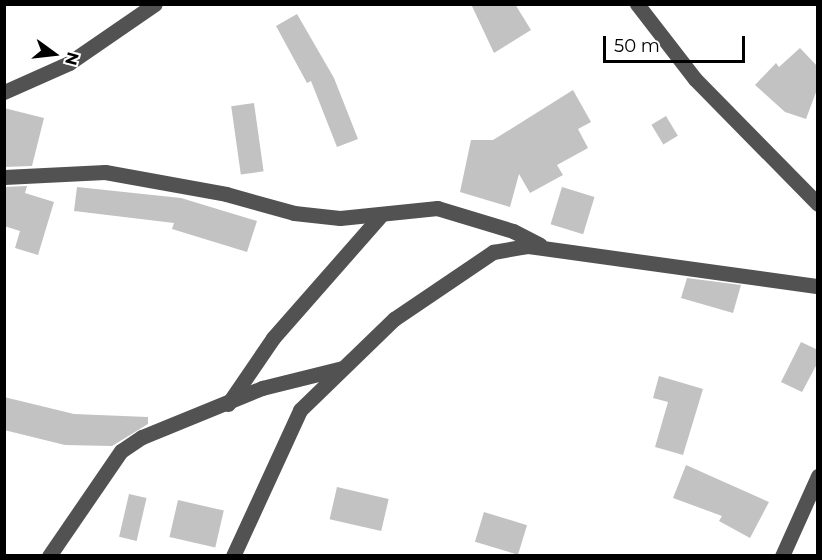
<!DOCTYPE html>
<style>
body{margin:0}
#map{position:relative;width:822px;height:560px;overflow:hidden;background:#fff;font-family:Montserrat,sans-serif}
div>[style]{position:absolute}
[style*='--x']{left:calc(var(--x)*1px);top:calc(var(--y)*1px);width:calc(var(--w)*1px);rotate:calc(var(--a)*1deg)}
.building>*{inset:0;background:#c2c2c2;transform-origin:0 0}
.minor>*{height:15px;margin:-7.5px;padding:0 7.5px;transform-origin:7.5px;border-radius:7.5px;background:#525252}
span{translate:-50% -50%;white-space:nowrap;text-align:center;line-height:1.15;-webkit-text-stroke:4.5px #fff;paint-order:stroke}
.frame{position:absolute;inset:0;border:6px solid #000;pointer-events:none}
.north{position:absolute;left:24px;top:24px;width:60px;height:60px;-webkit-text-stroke:4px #fff;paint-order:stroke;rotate:105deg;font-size:16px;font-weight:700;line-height:24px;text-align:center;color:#000}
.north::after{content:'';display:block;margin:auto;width:21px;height:27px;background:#000;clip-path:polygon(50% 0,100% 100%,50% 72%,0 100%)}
.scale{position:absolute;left:603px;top:36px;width:142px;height:27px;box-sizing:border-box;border:3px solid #000;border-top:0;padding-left:8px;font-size:18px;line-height:21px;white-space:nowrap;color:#000;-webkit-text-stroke:4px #fff;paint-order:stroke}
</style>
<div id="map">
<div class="building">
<i style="clip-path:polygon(471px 4px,515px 4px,531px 30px,494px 53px)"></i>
<i style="clip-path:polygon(297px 14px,334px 78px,358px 139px,337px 147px,311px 81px,307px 83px,276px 26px)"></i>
<i style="clip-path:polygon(800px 48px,818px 67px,818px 87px,806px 119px,785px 112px,755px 85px,776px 63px,779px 67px)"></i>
<i style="clip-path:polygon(573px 90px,591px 122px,578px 129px,588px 148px,557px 165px,563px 175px,530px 193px,519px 174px,510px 207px,460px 192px,471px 140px,493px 140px)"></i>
<i style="left:254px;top:103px;width:69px;height:23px;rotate:82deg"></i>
<i style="clip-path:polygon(4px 108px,44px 118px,32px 166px,4px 167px)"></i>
<i style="left:666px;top:116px;width:23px;height:17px;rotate:59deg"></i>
<i style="clip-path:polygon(27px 186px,25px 193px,54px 202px,38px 255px,15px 248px,20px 231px,4px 226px,4px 187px)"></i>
<i style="clip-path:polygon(77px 187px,181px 198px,257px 221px,247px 252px,172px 229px,174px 223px,74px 211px)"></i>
<i style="left:562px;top:187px;width:34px;height:39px;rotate:17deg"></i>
<i style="clip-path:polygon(687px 278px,741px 285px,733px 313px,681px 298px)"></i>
<i style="clip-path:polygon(801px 342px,818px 350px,818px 362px,802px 392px,781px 382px)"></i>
<i style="clip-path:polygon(659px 376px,703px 389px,683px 455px,655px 447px,668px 402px,653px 398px)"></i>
<i style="clip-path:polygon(4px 397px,74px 414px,148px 417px,148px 424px,112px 446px,65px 445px,4px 430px)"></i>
<i style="clip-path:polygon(686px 465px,769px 502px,750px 538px,719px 521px,722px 516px,673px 498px)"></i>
<i style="left:337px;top:487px;width:53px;height:33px;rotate:13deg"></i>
<i style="left:129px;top:494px;width:18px;height:44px;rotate:13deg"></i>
<i style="left:178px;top:500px;width:47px;height:38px;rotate:13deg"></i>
<i style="left:484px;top:512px;width:45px;height:31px;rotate:17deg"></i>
</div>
<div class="minor">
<i style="--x:637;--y:4;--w:95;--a:52.3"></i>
<i style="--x:695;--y:79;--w:175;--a:45.5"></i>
<i style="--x:4;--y:92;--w:71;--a:-24"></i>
<i style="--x:69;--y:63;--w:104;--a:-34.5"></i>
<i style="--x:4;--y:177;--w:101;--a:-2.8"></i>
<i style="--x:105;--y:172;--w:123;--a:10.3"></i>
<i style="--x:226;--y:194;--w:71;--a:15.6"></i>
<i style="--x:294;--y:213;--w:46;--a:6.2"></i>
<i style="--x:340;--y:218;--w:98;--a:-5.9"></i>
<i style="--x:437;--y:208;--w:79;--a:16.8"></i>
<i style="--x:513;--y:231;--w:30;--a:27"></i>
<i style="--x:228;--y:404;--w:80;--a:-55.7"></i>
<i style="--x:273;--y:338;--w:164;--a:-48.7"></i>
<i style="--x:49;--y:556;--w:127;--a:-55.6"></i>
<i style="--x:121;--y:451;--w:25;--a:-34"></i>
<i style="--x:142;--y:437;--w:130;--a:-22.2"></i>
<i style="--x:262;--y:388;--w:83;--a:-13.9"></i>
<i style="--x:233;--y:556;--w:161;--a:-65.3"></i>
<i style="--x:300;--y:410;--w:131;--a:-44.1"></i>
<i style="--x:394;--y:319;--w:120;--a:-34.1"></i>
<i style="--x:493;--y:252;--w:36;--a:-10"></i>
<i style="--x:528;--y:246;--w:293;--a:7.9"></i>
<i style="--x:782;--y:556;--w:88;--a:-65.8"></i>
</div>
<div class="frame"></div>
<div class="north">N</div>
<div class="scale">50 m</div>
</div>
